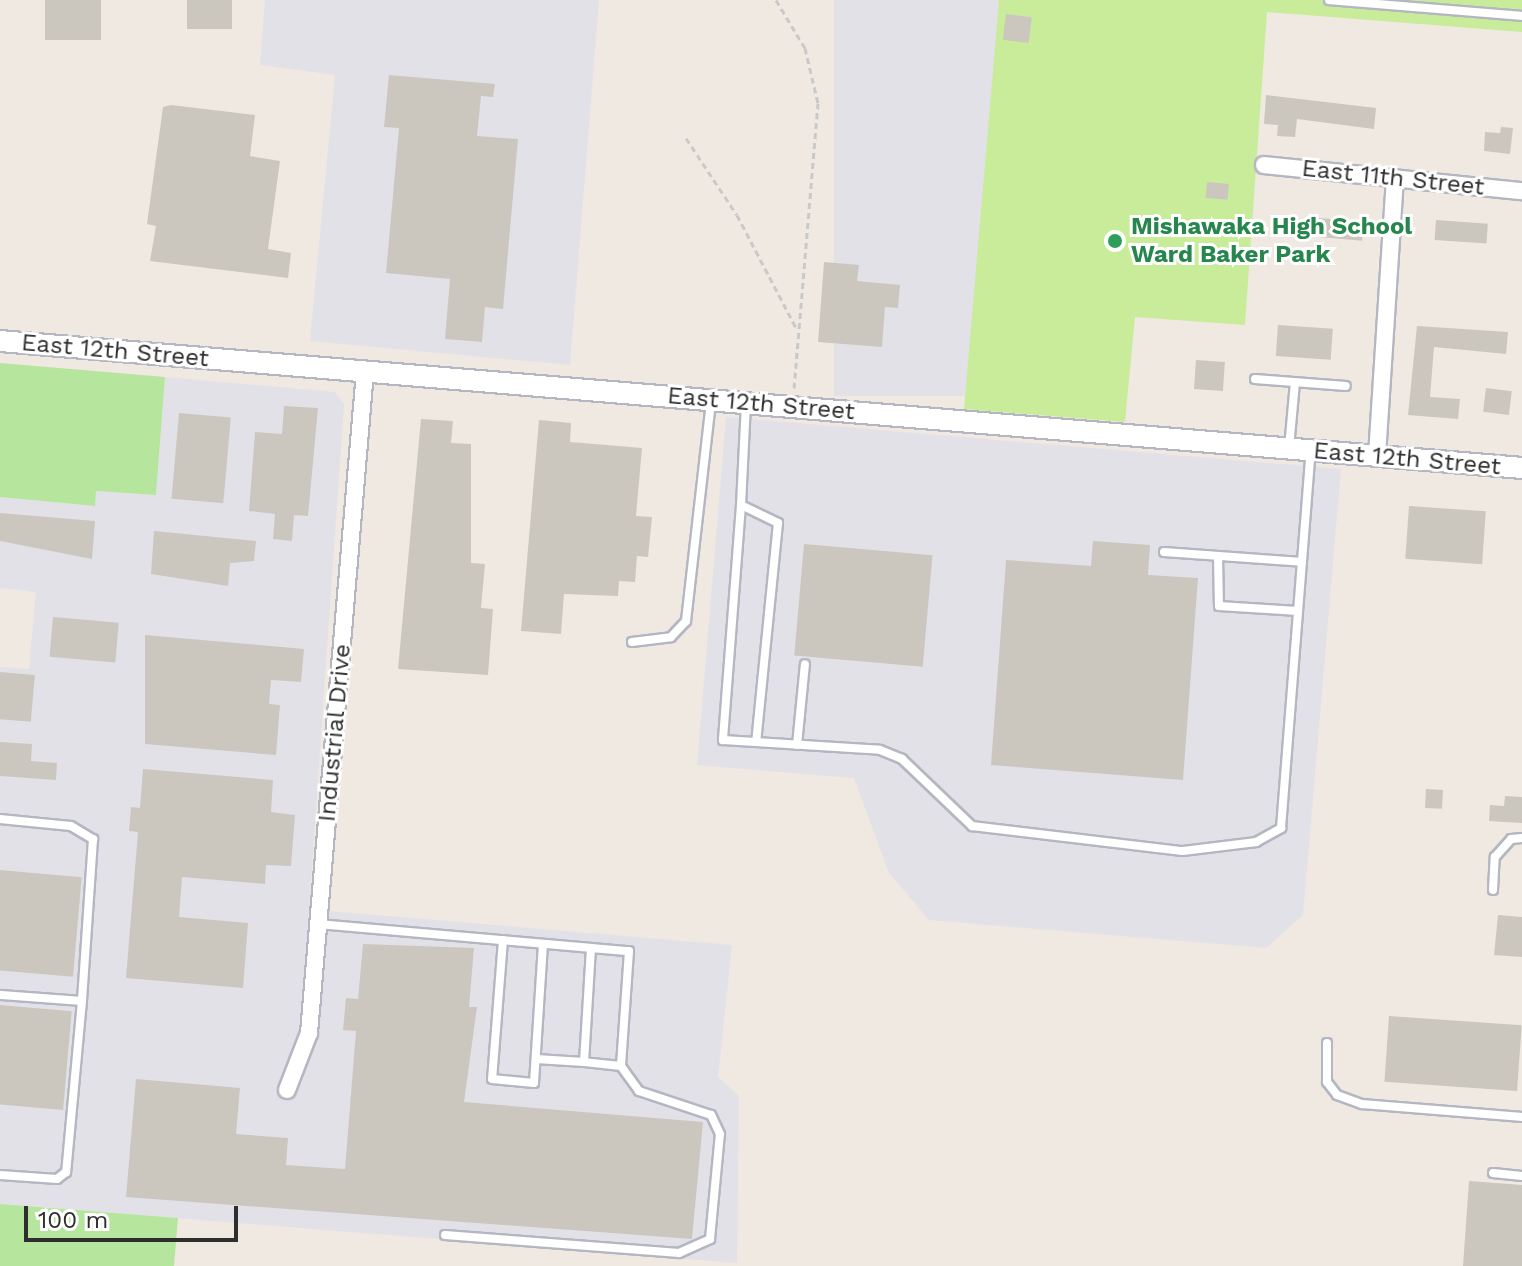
<!DOCTYPE html>
<style>
body{margin:0}
#map{position:relative;width:1522px;height:1266px;overflow:hidden;background:#efe9e1;font-family:"Work Sans",sans-serif}
div>[style]{position:absolute}
[style*='--x']{left:calc(var(--x)*1px);top:calc(var(--y)*1px);width:calc(var(--w)*1px);rotate:calc(var(--a)*1deg)}
.industrial>*{inset:0;background:#e3e1e8;transform-origin:0 0}
.green>*{inset:0;background:#b6e59e}
.pitch>*{inset:0;background:#c9ec9a}
.building>*{inset:0;background:#cbc7bf;transform-origin:0 0}
.path>*{height:3px;margin-top:-1.5px;transform-origin:0;background:repeating-linear-gradient(90deg,#c9c9c9 0 6px,transparent 0 10px)}
.roads{filter:drop-shadow(2px 0 #b4b7c1) drop-shadow(-2px 0 #b4b7c1) drop-shadow(0 2px #b4b7c1) drop-shadow(0 -2px #b4b7c1)}
.service>*{height:8px;margin:-4px;padding:0 4px;transform-origin:4px;border-radius:4px;background:#fff}
.minor>*{height:16px;margin:-8px;padding:0 8px;transform-origin:8px;border-radius:8px;background:#fff}
.tertiary>*{height:20px;margin:-10px;padding:0 10px;transform-origin:10px;border-radius:10px;background:#fff}
.dots>*{width:22px;height:22px;translate:-50% -50%;box-sizing:border-box;border:4px solid #fff;border-radius:50%}
span{translate:-50% -50%;white-space:nowrap;text-align:center;line-height:1.15;-webkit-text-stroke:6px #fff;paint-order:stroke}
.street-label{font-size:24px;color:#2e2e2e}
.leisure-label{font-size:24px;color:#27864d;font-weight:700}
.left{translate:0 -50%;text-align:left}
.scale{position:absolute;left:24px;top:1206px;width:214px;height:36px;box-sizing:border-box;border:4px solid #2e2e2e;border-top:0;padding-left:10px;font-size:24px;line-height:28px;white-space:nowrap;color:#2e2e2e;-webkit-text-stroke:6px #fff;paint-order:stroke}
</style>
<div id="map">
<div class="industrial">
<i style="clip-path:polygon(265px 0,599px 0,570px 365px,310px 341px,335px 75px,260px 65px)"></i>
<i style="left:834px;top:0;width:165px;height:396px"></i>
<i style="clip-path:polygon(165px 377px,335px 392px,344px 404px,302px 1011px,320px 1013px,328px 911px,732px 945px,718px 1077px,739px 1096px,737px 1263px,0 1204px,0 667px,29px 669px,36px 592px,0 588px,0 497px,94px 506px,96px 491px,156px 495px)"></i>
<i style="clip-path:polygon(726px 417px,1341px 469px,1303px 915px,1266px 948px,929px 920px,889px 873px,854px 778px,697px 765px)"></i>
</div>
<div class="green">
<i style="clip-path:polygon(0 363px,165px 377px,156px 495px,96px 491px,95px 506px,0 497px)"></i>
<i style="clip-path:polygon(0 1204px,178px 1218px,174px 1266px,0 1266px)"></i>
</div>
<div class="pitch">
<i style="clip-path:polygon(999px 0,1522px 0,1522px 32px,1267px 12px,1245px 325px,1135px 317px,1125px 422px,964px 409px)"></i>
</div>
<div class="building">
<i style="left:45px;top:0;width:56px;height:40px"></i>
<i style="left:187px;top:0;width:45px;height:29px"></i>
<i style="left:1006px;top:14px;width:26px;height:26px;rotate:7deg"></i>
<i style="clip-path:polygon(389px 75px,495px 84px,493px 97px,481px 96px,477px 136px,518px 139px,503px 309px,485px 307px,482px 342px,445px 339px,450px 279px,386px 273px,399px 128px,384px 127px)"></i>
<i style="clip-path:polygon(1266px 95px,1376px 108px,1374px 129px,1297px 119px,1295px 137px,1277px 136px,1278px 125px,1264px 124px)"></i>
<i style="clip-path:polygon(171px 105px,255px 115px,250px 156px,280px 161px,268px 249px,291px 253px,288px 278px,150px 261px,156px 226px,147px 224px,163px 107px)"></i>
<i style="clip-path:polygon(1501px 127px,1513px 128px,1510px 154px,1484px 151px,1485px 132px,1500px 133px)"></i>
<i style="left:1207px;top:182px;width:22px;height:16px;rotate:5deg"></i>
<i style="left:1308px;top:217px;width:56px;height:19px;rotate:5deg"></i>
<i style="left:1436px;top:220px;width:52px;height:20px;rotate:4deg"></i>
<i style="clip-path:polygon(824px 262px,859px 265px,857px 281px,900px 285px,898px 308px,885px 307px,882px 347px,818px 342px)"></i>
<i style="left:1278px;top:325px;width:55px;height:31px;rotate:4deg"></i>
<i style="clip-path:polygon(1417px 326px,1508px 332px,1506px 354px,1434px 347px,1430px 397px,1460px 399px,1458px 419px,1408px 415px)"></i>
<i style="left:1196px;top:360px;width:29px;height:29px;rotate:4deg"></i>
<i style="left:1486px;top:388px;width:26px;height:24px;rotate:7deg"></i>
<i style="clip-path:polygon(284px 406px,318px 408px,308px 516px,294px 515px,292px 541px,273px 539px,275px 514px,249px 511px,255px 432px,282px 434px)"></i>
<i style="left:179px;top:413px;width:52px;height:86px;rotate:5deg"></i>
<i style="clip-path:polygon(421px 419px,453px 421px,451px 443px,471px 444px,471px 563px,485px 564px,481px 608px,493px 609px,488px 675px,398px 669px)"></i>
<i style="clip-path:polygon(539px 420px,571px 423px,570px 442px,642px 448px,636px 516px,652px 517px,648px 557px,637px 556px,635px 582px,619px 581px,618px 596px,564px 594px,561px 634px,521px 631px)"></i>
<i style="left:1409px;top:506px;width:77px;height:53px;rotate:4deg"></i>
<i style="clip-path:polygon(0 513px,95px 521px,92px 559px,0 541px)"></i>
<i style="clip-path:polygon(154px 531px,256px 541px,254px 561px,230px 563px,228px 586px,151px 574px)"></i>
<i style="clip-path:polygon(1093px 541px,1150px 545px,1148px 575px,1198px 578px,1183px 780px,991px 765px,1006px 560px,1091px 566px)"></i>
<i style="left:804px;top:544px;width:129px;height:112px;rotate:5deg"></i>
<i style="left:53px;top:617px;width:66px;height:40px;rotate:5deg"></i>
<i style="clip-path:polygon(145px 635px,304px 649px,301px 682px,271px 680px,269px 704px,280px 705px,276px 755px,145px 744px)"></i>
<i style="left:0;top:672px;width:35px;height:47px;rotate:5deg"></i>
<i style="clip-path:polygon(0 742px,32px 744px,31px 761px,57px 763px,56px 780px,0 776px)"></i>
<i style="clip-path:polygon(143px 769px,273px 780px,271px 812px,295px 815px,291px 866px,266px 865px,265px 884px,182px 877px,179px 917px,248px 923px,243px 988px,126px 978px,138px 832px,129px 831px,131px 807px,140px 808px)"></i>
<i style="left:1426px;top:789px;width:17px;height:19px;rotate:3deg"></i>
<i style="clip-path:polygon(1505px 796px,1522px 797px,1522px 823px,1489px 821px,1490px 805px,1504px 806px)"></i>
<i style="left:0;top:870px;width:82px;height:100px;rotate:5deg"></i>
<i style="clip-path:polygon(1498px 915px,1522px 917px,1522px 957px,1494px 955px)"></i>
<i style="clip-path:polygon(363px 944px,474px 948px,469px 1007px,477px 1007px,464px 1102px,703px 1122px,692px 1239px,126px 1197px,136px 1079px,240px 1088px,236px 1134px,288px 1138px,286px 1165px,345px 1169px,356px 1031px,343px 1030px,346px 998px,358px 999px)"></i>
<i style="left:0;top:1005px;width:72px;height:99px;rotate:5deg"></i>
<i style="left:1389px;top:1016px;width:133px;height:66px;rotate:4deg"></i>
<i style="clip-path:polygon(1469px 1181px,1522px 1185px,1522px 1266px,1463px 1266px)"></i>
</div>
<div class="path">
<i style="--x:776;--y:0;--w:56;--a:58.9"></i>
<i style="--x:805;--y:48;--w:57;--a:76.7"></i>
<i style="--x:818;--y:103;--w:288;--a:94.8"></i>
<i style="--x:686;--y:138;--w:92;--a:56.5"></i>
<i style="--x:737;--y:215;--w:127;--a:62.4"></i>
</div>
<div class="roads">
<div class="service">
<i style="--x:1329;--y:0;--w:194;--a:4.7"></i>
<i style="--x:1255;--y:379;--w:91;--a:4.4"></i>
<i style="--x:746;--y:403;--w:102;--a:92.8"></i>
<i style="--x:741;--y:505;--w:41;--a:25.9"></i>
<i style="--x:778;--y:523;--w:220;--a:95.7"></i>
<i style="--x:1289;--y:448;--w:66;--a:-84.8"></i>
<i style="--x:741;--y:505;--w:236;--a:94.4"></i>
<i style="--x:723;--y:740;--w:157;--a:3.6"></i>
<i style="--x:880;--y:750;--w:24;--a:22"></i>
<i style="--x:902;--y:759;--w:97;--a:43.7"></i>
<i style="--x:972;--y:826;--w:212;--a:6.8"></i>
<i style="--x:1183;--y:851;--w:74;--a:-7"></i>
<i style="--x:1256;--y:842;--w:29;--a:-29"></i>
<i style="--x:1281;--y:828;--w:378;--a:-85.5"></i>
<i style="--x:1164;--y:552;--w:138;--a:4.1"></i>
<i style="--x:1218;--y:556;--w:50;--a:88.9"></i>
<i style="--x:1219;--y:606;--w:79;--a:3.6"></i>
<i style="--x:632;--y:642;--w:39;--a:-7"></i>
<i style="--x:671;--y:637;--w:22;--a:-47"></i>
<i style="--x:686;--y:621;--w:221;--a:-83.5"></i>
<i style="--x:797;--y:745;--w:81;--a:-84.4"></i>
<i style="--x:0;--y:819;--w:71;--a:5.6"></i>
<i style="--x:71;--y:826;--w:26;--a:31"></i>
<i style="--x:93;--y:839;--w:162;--a:93.9"></i>
<i style="--x:1493;--y:890;--w:33;--a:-87"></i>
<i style="--x:1495;--y:857;--w:24;--a:-48"></i>
<i style="--x:1511;--y:839;--w:11;--a:-5"></i>
<i style="--x:319;--y:924;--w:273;--a:5"></i>
<i style="--x:591;--y:948;--w:114;--a:93.5"></i>
<i style="--x:584;--y:1062;--w:48;--a:-176.4"></i>
<i style="--x:503;--y:940;--w:139;--a:94.5"></i>
<i style="--x:492;--y:1079;--w:42;--a:5.4"></i>
<i style="--x:534;--y:1083;--w:139;--a:-86.3"></i>
<i style="--x:591;--y:948;--w:38;--a:5"></i>
<i style="--x:629;--y:951;--w:115;--a:94"></i>
<i style="--x:0;--y:995;--w:82;--a:4.2"></i>
<i style="--x:82;--y:1001;--w:172;--a:95.3"></i>
<i style="--x:66;--y:1172;--w:11;--a:142"></i>
<i style="--x:57;--y:1179;--w:57;--a:-176"></i>
<i style="--x:1327;--y:1043;--w:39;--a:90"></i>
<i style="--x:1327;--y:1082;--w:16;--a:52"></i>
<i style="--x:1337;--y:1095;--w:27;--a:20"></i>
<i style="--x:1362;--y:1104;--w:161;--a:4.6"></i>
<i style="--x:1493;--y:1173;--w:29;--a:6"></i>
<i style="--x:445;--y:1235;--w:235;--a:4.4"></i>
<i style="--x:679;--y:1253;--w:34;--a:-24"></i>
<i style="--x:710;--y:1239;--w:105;--a:-84.6"></i>
<i style="--x:720;--y:1134;--w:21;--a:-115"></i>
<i style="--x:711;--y:1115;--w:76;--a:-161.6"></i>
<i style="--x:639;--y:1091;--w:31;--a:-126"></i>
<i style="--x:621;--y:1066;--w:37;--a:-174"></i>
</div>
<div class="minor">
<i style="--x:1264;--y:165;--w:259;--a:5.8"></i>
<i style="--x:1377;--y:456;--w:278;--a:-86.3"></i>
<i style="--x:287;--y:1090;--w:61;--a:-68.9"></i>
<i style="--x:309;--y:1033;--w:664;--a:-85.16"></i>
</div>
<div class="tertiary">
<i style="--x:0;--y:341;--w:1527;--a:4.77"></i>
</div>
</div>
<div class="dots">
<i style="left:1115px;top:241px;background:#2e9e5b"></i>
</div>
<div class="street-label">
<span style="left:1393px;top:178px;rotate:6deg">East 11th Street</span>
<span style="left:115px;top:351px;rotate:5deg">East 12th Street</span>
<span style="left:761px;top:404px;rotate:5deg">East 12th Street</span>
<span style="left:1407px;top:459px;rotate:5deg">East 12th Street</span>
<span style="left:335px;top:733px;rotate:-85deg">Industrial Drive</span>
</div>
<div class="leisure-label">
<span class="left" style="left:1131px;top:241px">Mishawaka High School<br>Ward Baker Park</span>
</div>
<div class="scale">100 m</div>
</div>
